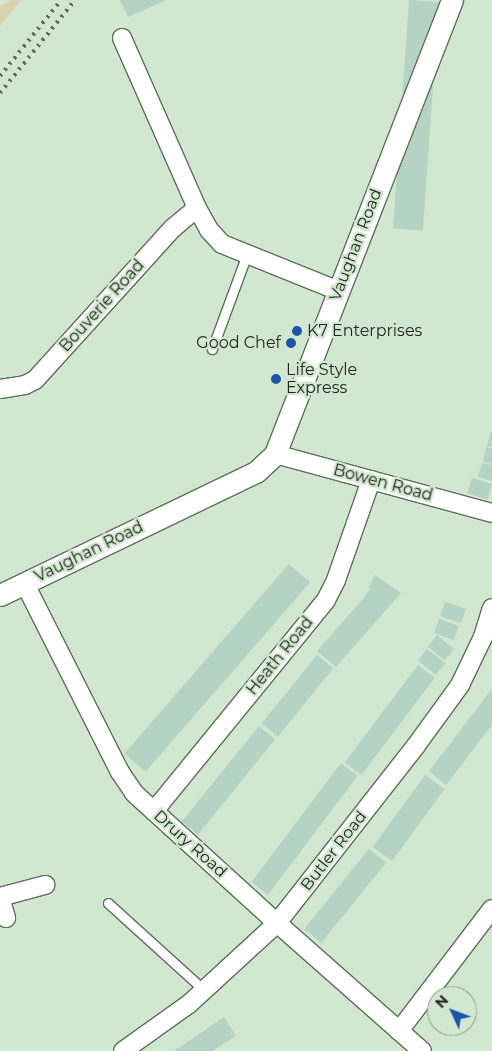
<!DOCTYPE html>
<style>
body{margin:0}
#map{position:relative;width:492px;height:1051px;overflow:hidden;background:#d2e7cf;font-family:Montserrat,sans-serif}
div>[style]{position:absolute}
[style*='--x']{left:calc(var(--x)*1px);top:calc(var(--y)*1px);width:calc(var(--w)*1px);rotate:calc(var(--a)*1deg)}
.green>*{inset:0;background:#dbd1ad}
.building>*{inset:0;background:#b5d3c4;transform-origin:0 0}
.roads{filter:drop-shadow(1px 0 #5e705b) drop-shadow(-1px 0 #5e705b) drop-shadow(0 1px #5e705b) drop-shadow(0 -1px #5e705b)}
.service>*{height:9px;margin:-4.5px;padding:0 4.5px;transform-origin:4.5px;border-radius:4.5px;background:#fff}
.minor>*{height:18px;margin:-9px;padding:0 9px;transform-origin:9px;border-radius:9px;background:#fff}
.tertiary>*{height:21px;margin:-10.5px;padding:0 10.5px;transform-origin:10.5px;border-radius:10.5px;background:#fff}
.rail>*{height:4px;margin-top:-2px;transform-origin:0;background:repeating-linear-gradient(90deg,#606c5d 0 2.5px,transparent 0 7.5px)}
.dots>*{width:14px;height:14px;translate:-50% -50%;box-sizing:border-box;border:2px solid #d2e7cf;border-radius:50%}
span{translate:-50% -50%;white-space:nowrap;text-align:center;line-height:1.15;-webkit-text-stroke:4.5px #d2e7cf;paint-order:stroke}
.street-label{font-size:16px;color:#21281f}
.poi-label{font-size:16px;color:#21281f}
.left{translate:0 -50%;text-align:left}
.right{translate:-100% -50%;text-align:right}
.north{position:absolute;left:427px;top:986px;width:50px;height:50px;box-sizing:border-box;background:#d2e7cf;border:1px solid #8b9b89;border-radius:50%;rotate:313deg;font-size:14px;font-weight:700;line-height:20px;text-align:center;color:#21281f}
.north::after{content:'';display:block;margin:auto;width:18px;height:22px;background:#1a56a7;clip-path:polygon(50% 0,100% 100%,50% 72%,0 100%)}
</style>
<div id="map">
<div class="green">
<i style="clip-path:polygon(12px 0,21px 0,0 26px,0 6px)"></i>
</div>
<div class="building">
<i style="clip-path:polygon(120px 0,167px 0,128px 17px)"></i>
<i style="left:409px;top:0;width:30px;height:229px;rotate:4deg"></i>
<i style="clip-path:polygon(491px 431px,492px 431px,492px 447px,487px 446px)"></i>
<i style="clip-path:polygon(486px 447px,492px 449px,492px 464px,483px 462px)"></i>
<i style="clip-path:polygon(482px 463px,492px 465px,492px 481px,478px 477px)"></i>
<i style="left:472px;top:478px;width:21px;height:16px;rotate:17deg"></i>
<i style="left:289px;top:564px;width:28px;height:251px;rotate:41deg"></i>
<i style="clip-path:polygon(375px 575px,401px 593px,336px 667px,317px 651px,362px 600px,370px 589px,368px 588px)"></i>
<i style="left:445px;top:602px;width:22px;height:15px;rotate:18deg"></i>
<i style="left:439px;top:619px;width:21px;height:15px;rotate:19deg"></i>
<i style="left:437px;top:635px;width:22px;height:15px;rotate:39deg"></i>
<i style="left:427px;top:649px;width:23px;height:15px;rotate:38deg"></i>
<i style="left:317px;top:655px;width:21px;height:88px;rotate:39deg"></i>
<i style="left:418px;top:665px;width:21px;height:122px;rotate:37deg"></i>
<i style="clip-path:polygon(492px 689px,492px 725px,446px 785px,429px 771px)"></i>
<i style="left:259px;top:726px;width:21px;height:123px;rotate:39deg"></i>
<i style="left:341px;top:763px;width:21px;height:149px;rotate:37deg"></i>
<i style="left:425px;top:775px;width:24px;height:89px;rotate:36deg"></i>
<i style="left:369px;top:849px;width:22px;height:103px;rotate:39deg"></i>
<i style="clip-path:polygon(224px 1017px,236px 1036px,212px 1051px,174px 1051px)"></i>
</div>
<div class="roads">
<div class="service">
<i style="--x:212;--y:349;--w:101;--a:-69.8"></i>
<i style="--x:108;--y:903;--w:131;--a:42.2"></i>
</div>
<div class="minor">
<i style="--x:122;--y:38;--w:186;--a:66.2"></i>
<i style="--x:197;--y:208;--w:25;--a:61"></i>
<i style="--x:209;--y:230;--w:19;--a:47"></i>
<i style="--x:222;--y:244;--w:126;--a:21.9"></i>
<i style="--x:0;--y:389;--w:25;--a:-9"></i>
<i style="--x:25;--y:385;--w:11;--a:-27"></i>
<i style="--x:35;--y:380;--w:205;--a:-47.8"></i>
<i style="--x:173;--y:228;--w:31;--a:-40"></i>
<i style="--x:275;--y:454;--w:225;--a:15.2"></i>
<i style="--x:25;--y:584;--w:211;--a:63.2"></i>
<i style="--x:120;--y:772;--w:25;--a:56"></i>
<i style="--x:134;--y:793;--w:193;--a:42.3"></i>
<i style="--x:277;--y:923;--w:193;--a:41.4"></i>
<i style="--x:154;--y:811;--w:272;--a:-50.8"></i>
<i style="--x:326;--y:600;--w:22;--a:-63"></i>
<i style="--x:336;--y:580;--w:106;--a:-70.7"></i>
<i style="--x:0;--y:897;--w:47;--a:-14.9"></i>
<i style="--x:0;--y:898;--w:21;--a:73"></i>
<i style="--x:399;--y:1031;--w:153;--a:-52.7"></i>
<i style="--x:123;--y:1051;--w:81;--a:-35.5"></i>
<i style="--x:189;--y:1004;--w:120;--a:-42.6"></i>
<i style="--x:277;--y:923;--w:224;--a:-51.9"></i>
<i style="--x:415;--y:747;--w:77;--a:-54"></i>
<i style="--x:460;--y:685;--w:53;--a:-64.4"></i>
<i style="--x:483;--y:637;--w:30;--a:-73"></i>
</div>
<div class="tertiary">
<i style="--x:0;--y:595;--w:284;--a:-25.7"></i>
<i style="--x:256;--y:472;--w:26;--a:-43"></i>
<i style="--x:275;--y:454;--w:487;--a:-68.7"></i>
</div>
</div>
<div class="rail">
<i style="--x:0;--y:76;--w:97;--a:-51.2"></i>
<i style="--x:0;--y:93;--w:119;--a:-51.1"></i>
</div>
<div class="dots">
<i style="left:297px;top:331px;background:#1a56a7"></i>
<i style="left:291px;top:343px;background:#1a56a7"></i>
<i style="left:276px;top:379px;background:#1a56a7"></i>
</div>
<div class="street-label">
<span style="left:356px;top:245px;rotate:-69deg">Vaughan Road</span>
<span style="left:102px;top:306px;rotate:-48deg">Bouverie Road</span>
<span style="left:383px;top:483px;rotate:15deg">Bowen Road</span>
<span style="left:89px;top:552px;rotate:-26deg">Vaughan Road</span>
<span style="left:280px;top:656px;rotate:-51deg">Heath Road</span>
<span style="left:190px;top:844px;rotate:42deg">Drury Road</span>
<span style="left:334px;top:851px;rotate:-52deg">Butler Road</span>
</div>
<div class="poi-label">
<span class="left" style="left:307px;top:331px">K7 Enterprises</span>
<span class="right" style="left:281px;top:343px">Good Chef</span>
<span class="left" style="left:286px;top:379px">Life Style<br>Express</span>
</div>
<div class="north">N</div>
</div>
